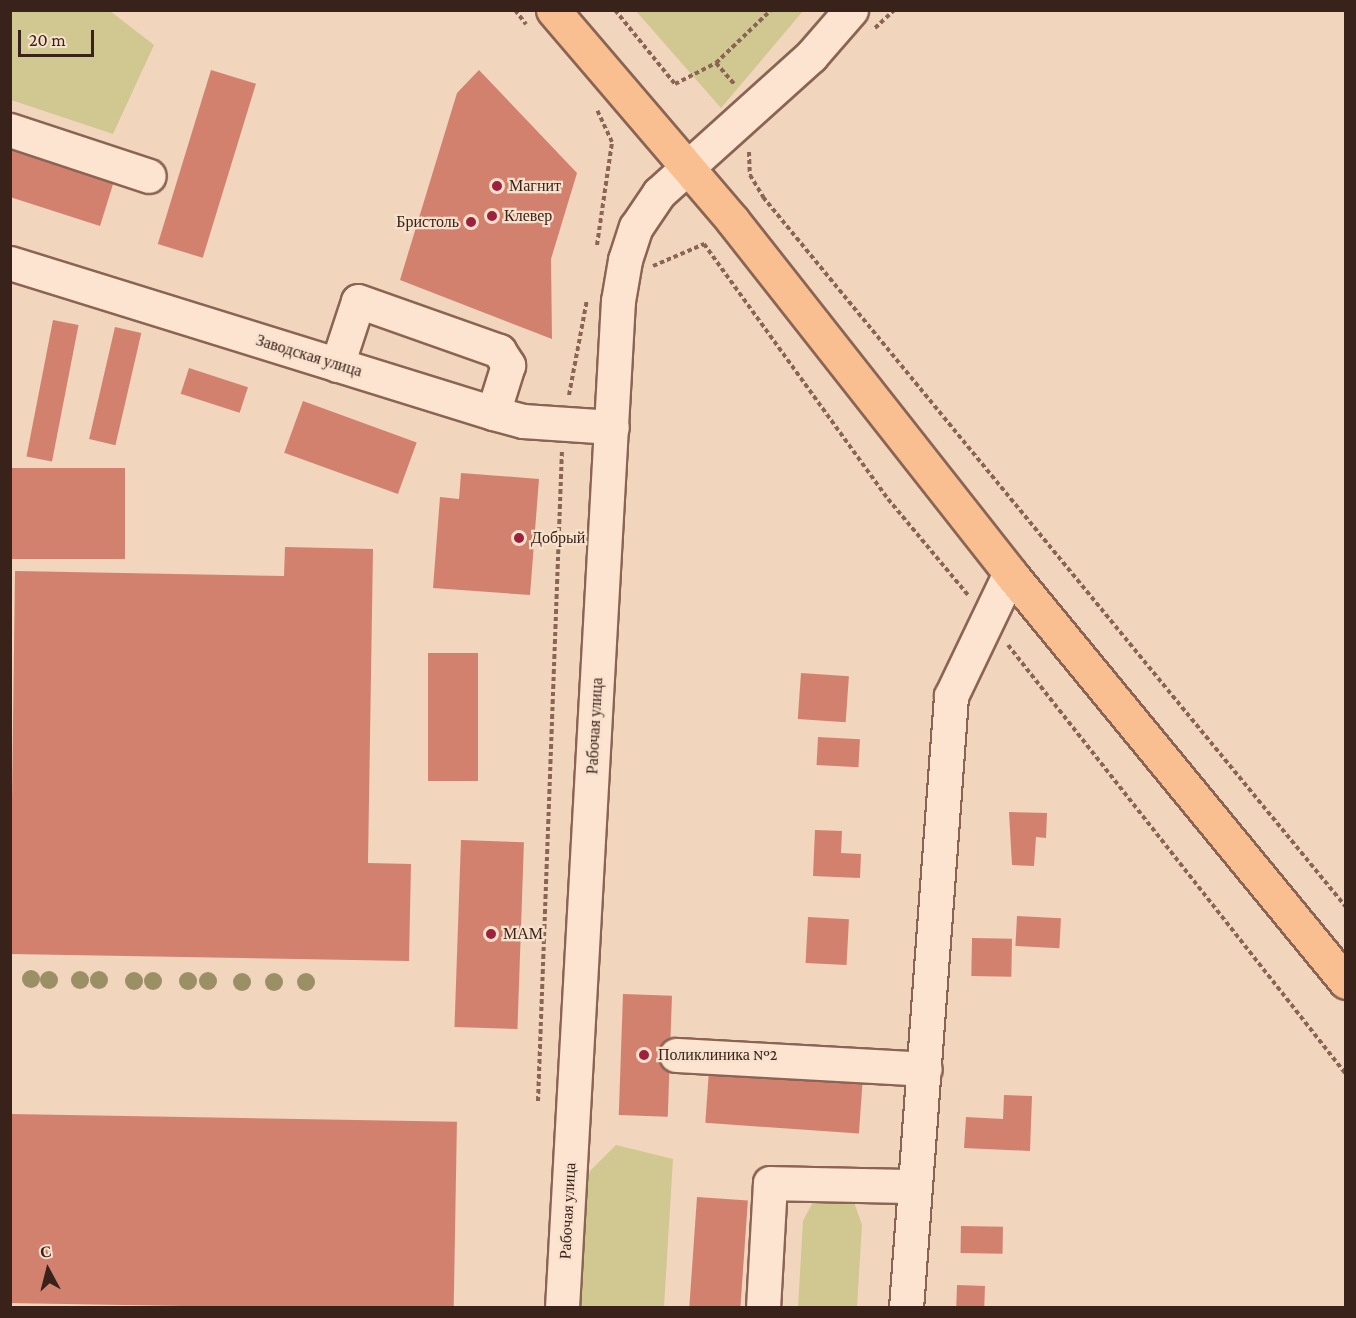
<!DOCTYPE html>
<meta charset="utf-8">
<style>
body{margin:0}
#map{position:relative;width:1356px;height:1318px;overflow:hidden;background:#f1d5bc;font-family:"Crimson Pro",serif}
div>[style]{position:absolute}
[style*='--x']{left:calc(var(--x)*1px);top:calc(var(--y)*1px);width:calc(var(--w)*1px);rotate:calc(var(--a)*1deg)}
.green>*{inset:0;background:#d0c890}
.building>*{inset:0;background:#d3816f;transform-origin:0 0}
.path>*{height:4px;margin-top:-2px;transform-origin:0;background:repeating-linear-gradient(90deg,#8a6454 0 4.5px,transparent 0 7.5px)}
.roads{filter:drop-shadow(2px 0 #8a6454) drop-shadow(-2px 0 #8a6454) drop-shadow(0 2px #8a6454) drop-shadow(0 -2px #8a6454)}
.minor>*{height:33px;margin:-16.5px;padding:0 16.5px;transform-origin:16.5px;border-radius:16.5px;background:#fce4d0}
.major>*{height:33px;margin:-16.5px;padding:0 16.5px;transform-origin:16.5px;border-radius:16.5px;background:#f9bf90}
.trees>*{width:18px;height:18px;margin:-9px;border-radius:50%;background:#9b8f66}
.dots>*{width:16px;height:16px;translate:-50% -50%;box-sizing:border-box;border:3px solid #f8e1cc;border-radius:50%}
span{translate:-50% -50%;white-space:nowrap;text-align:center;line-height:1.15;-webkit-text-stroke:4.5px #f8e1cc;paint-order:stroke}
.poi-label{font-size:16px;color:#38221a}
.left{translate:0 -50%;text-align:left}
.right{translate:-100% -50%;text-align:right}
.street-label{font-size:16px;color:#38221a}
.frame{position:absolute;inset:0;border:12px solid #38221a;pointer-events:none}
.north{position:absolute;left:18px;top:1240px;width:60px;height:60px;-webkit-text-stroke:4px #f8e1cc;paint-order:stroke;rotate:353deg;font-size:16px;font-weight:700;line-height:24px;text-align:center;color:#38221a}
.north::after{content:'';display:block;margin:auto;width:21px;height:27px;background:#38221a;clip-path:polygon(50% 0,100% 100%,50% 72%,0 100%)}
.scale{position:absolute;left:18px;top:30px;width:76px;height:27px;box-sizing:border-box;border:3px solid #38221a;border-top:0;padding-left:8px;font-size:18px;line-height:21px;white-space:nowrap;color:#38221a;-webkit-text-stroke:4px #f8e1cc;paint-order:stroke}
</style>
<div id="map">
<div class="green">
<i style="clip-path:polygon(11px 10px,110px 11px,154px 45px,113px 134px,11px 100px)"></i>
<i style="clip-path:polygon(636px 11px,803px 11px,721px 108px)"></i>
<i style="clip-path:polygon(616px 1145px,673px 1159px,664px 1307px,577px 1308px,581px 1212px,590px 1171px)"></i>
<i style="clip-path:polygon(836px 1193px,854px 1202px,862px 1225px,857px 1307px,798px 1308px,803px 1221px,814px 1200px)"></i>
</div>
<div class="building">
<i style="left:211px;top:70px;width:47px;height:182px;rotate:17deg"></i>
<i style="clip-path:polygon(479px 70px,577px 173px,551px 259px,552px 339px,400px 280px,457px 93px)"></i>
<i style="clip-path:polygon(10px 148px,114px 181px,100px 226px,10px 197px)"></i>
<i style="left:53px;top:320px;width:26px;height:139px;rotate:11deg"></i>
<i style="left:115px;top:327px;width:27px;height:115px;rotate:13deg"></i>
<i style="left:189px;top:368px;width:62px;height:27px;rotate:18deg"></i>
<i style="left:303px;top:401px;width:121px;height:55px;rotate:20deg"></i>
<i style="left:10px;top:468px;width:115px;height:91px"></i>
<i style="clip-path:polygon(461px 473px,539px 479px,530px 595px,433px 588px,440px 497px,459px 499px)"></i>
<i style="clip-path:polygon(285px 547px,373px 549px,368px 863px,411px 864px,409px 961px,10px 954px,15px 571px,284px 576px)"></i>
<i style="left:428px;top:653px;width:50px;height:128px"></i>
<i style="left:801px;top:673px;width:48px;height:46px;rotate:4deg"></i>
<i style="left:818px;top:737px;width:42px;height:28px;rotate:3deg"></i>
<i style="clip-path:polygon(1009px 812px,1047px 813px,1046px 838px,1036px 837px,1034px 866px,1012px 865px)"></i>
<i style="clip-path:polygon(815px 830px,842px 831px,841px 853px,861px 854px,860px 878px,813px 876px)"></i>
<i style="left:461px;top:840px;width:63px;height:187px;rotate:2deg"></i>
<i style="left:1017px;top:916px;width:44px;height:30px;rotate:3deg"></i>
<i style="left:808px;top:917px;width:41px;height:46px;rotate:3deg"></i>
<i style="left:972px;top:938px;width:40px;height:38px;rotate:1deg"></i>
<i style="left:623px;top:994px;width:49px;height:121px;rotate:2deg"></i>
<i style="left:709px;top:1070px;width:154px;height:53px;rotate:4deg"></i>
<i style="clip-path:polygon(1004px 1095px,1032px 1096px,1030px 1151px,964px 1148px,966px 1117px,1003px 1119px)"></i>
<i style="left:10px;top:1114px;width:447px;height:189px;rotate:1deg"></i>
<i style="left:697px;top:1197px;width:51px;height:111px;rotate:4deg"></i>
<i style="left:961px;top:1226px;width:42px;height:27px;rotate:1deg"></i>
<i style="left:957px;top:1285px;width:28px;height:21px;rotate:2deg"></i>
</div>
<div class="path">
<i style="--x:515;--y:10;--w:18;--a:52"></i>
<i style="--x:615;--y:10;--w:95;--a:51"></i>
<i style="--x:675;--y:84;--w:46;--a:-27.1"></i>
<i style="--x:716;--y:63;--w:76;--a:-43.9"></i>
<i style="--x:875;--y:28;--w:26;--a:-43"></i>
<i style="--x:716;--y:63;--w:29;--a:49"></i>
<i style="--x:749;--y:152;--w:23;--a:88"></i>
<i style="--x:750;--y:175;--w:26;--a:59"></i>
<i style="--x:763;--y:197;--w:919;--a:50.61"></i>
<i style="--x:597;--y:245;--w:104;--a:-81.7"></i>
<i style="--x:612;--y:142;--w:35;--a:-115"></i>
<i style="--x:653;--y:266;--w:56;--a:-23.3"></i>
<i style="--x:704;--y:244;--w:314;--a:54.2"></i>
<i style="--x:888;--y:499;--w:125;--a:50.2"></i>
<i style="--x:569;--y:395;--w:97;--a:-79.3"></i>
<i style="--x:1008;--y:645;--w:546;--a:51.77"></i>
<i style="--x:538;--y:1101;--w:651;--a:-87.89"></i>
</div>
<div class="roads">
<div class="minor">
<i style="--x:10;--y:130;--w:146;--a:18.3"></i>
<i style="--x:10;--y:263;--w:506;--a:17.25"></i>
<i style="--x:493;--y:413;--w:31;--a:15"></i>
<i style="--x:523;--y:421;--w:89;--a:3.9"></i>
<i style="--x:337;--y:365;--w:67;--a:-71.8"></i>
<i style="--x:358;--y:301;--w:150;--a:19.5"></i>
<i style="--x:499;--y:351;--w:17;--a:57"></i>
<i style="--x:508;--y:365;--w:50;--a:107.4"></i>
<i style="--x:676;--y:1055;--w:249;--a:3.2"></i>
<i style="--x:562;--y:1308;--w:1009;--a:-86.82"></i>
<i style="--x:618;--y:301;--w:42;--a:-80.3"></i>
<i style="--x:625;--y:260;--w:35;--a:-72"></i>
<i style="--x:636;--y:227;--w:41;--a:-55.9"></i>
<i style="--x:659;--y:193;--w:205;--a:-42"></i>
<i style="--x:811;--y:56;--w:61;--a:-49"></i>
<i style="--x:763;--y:1308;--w:125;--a:-86.8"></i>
<i style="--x:770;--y:1183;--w:145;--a:1.2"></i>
<i style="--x:906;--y:1308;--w:614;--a:-85.79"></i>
<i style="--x:951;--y:696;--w:136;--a:-64.4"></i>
</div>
<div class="major">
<i style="--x:553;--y:10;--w:277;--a:49.5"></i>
<i style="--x:733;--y:221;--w:448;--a:51.8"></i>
<i style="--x:1010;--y:573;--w:529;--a:50.6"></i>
</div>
</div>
<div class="trees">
<i style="left:31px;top:979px"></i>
<i style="left:49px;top:980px"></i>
<i style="left:80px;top:980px"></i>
<i style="left:99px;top:980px"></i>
<i style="left:134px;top:981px"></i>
<i style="left:153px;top:981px"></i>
<i style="left:188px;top:981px"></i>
<i style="left:208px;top:981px"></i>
<i style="left:242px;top:982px"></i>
<i style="left:274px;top:982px"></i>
<i style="left:306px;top:982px"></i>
</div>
<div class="dots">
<i style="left:497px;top:186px;background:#9e1f3e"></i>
<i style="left:492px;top:216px;background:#9e1f3e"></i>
<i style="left:471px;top:222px;background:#9e1f3e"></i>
<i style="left:519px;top:538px;background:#9e1f3e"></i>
<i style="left:491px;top:934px;background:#9e1f3e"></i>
<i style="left:644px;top:1055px;background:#9e1f3e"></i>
</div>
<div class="poi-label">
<span class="left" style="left:509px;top:186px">Магнит</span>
<span class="left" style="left:504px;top:216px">Клевер</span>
<span class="right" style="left:459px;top:222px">Бристоль</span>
<span class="left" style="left:531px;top:538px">Добрый</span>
<span class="left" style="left:503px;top:934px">МАМ</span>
<span class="left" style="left:658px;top:1055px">Поликлиника №2</span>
</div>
<div class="street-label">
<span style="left:309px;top:356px;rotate:17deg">Заводская улица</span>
<span style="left:595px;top:726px;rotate:-87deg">Рабочая улица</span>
<span style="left:568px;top:1211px;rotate:-87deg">Рабочая улица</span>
</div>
<div class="frame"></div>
<div class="north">С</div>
<div class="scale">20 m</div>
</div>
